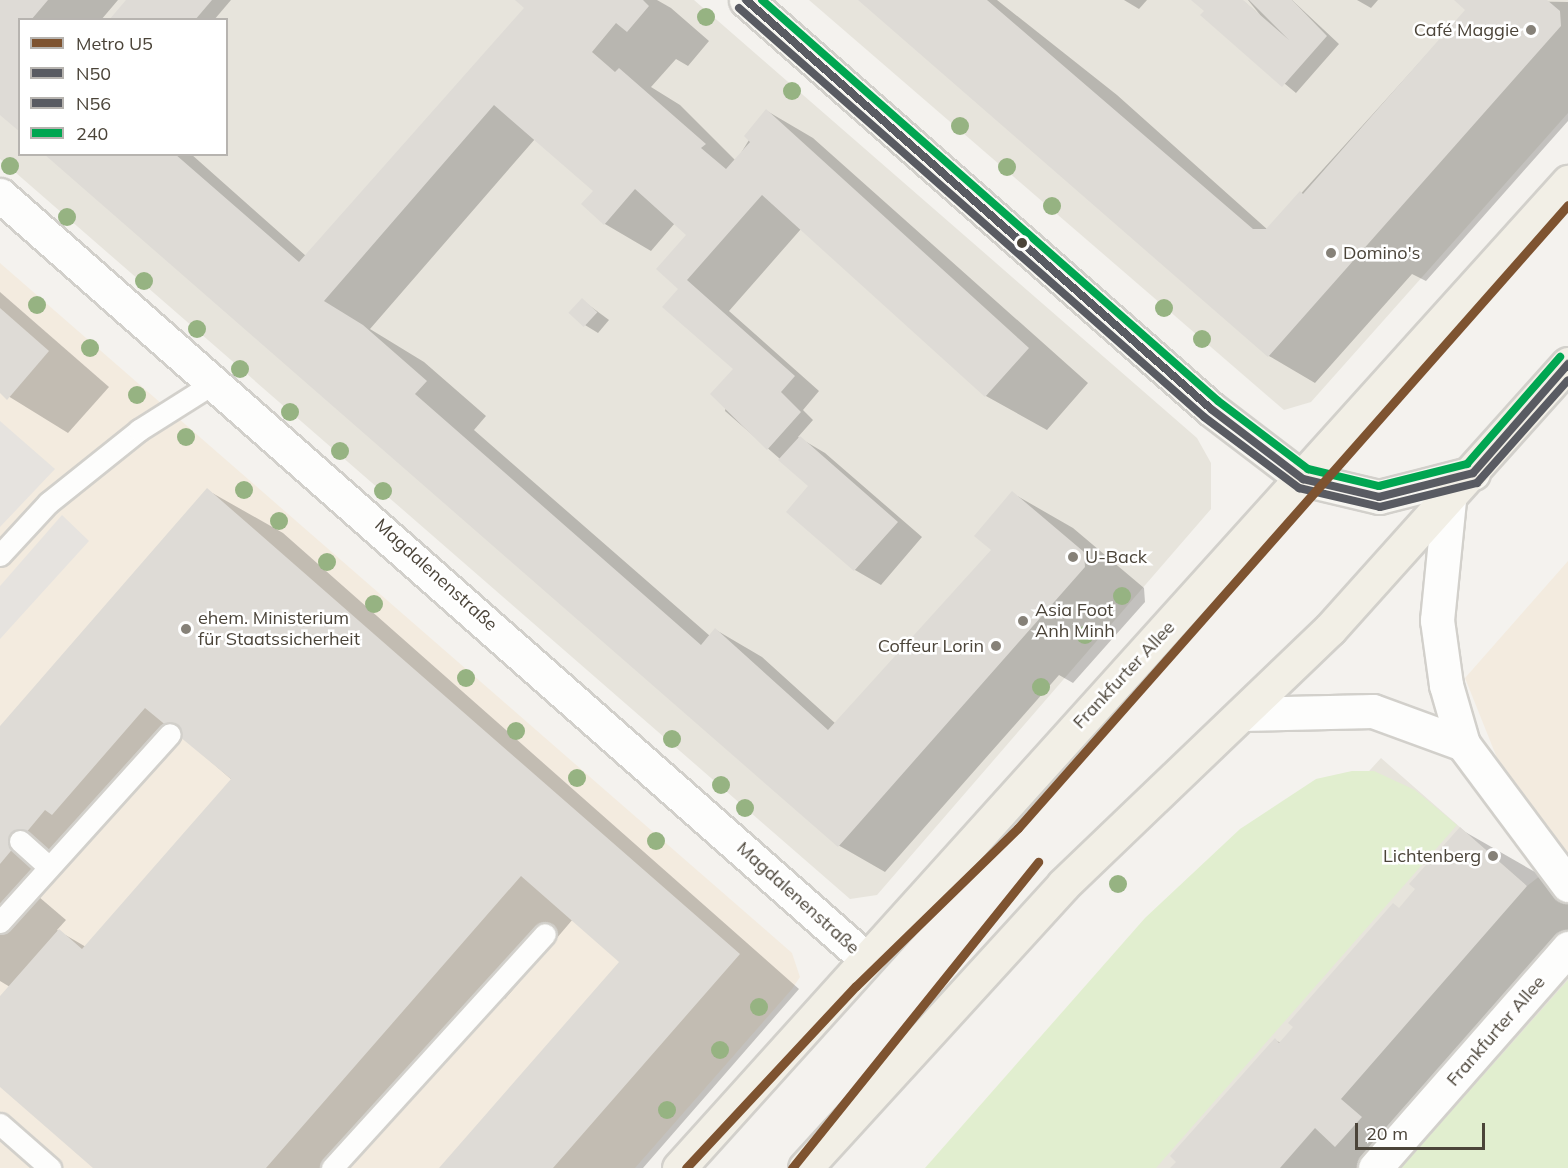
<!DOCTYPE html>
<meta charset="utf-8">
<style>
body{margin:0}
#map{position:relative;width:1568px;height:1168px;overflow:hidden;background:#f4f2ee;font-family:Mulish,sans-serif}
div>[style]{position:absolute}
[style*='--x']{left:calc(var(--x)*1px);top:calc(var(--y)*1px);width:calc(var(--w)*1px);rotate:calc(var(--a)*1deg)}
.residential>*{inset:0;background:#e7e4dc}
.commercial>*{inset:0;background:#f3ebdf}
.green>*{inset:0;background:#e1eecf}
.parking>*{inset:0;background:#e6e3df}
.shadow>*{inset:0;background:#0003}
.building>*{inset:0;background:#dedbd6;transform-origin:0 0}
.roads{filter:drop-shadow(2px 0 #d2d0cb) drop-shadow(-2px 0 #d2d0cb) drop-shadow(0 2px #d2d0cb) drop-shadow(0 -2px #d2d0cb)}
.lane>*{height:21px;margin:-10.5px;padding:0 10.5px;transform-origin:10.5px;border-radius:10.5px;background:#fdfdfc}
.street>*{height:33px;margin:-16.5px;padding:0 16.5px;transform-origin:16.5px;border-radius:16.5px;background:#fdfdfc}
.secondary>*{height:33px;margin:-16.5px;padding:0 16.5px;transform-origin:16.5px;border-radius:16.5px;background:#f7f6f1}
.primary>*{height:33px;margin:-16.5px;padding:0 16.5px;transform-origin:16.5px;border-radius:16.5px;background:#f2efe6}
.bus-1>*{height:8px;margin:-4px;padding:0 4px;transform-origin:4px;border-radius:4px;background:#595b62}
.bus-2>*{height:8px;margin:-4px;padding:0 4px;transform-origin:4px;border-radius:4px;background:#595b62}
.bus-3>*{height:8px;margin:-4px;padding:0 4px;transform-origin:4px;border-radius:4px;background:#00a651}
.metro-1>*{height:9px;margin:-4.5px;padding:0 4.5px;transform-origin:4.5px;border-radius:4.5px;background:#7e5330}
.trees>*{width:18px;height:18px;margin:-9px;border-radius:50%;background:#96b382}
.dots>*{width:16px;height:16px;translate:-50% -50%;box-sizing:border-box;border:3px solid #fff;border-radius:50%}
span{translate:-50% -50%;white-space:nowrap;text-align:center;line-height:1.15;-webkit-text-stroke:5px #fff;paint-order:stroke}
.poi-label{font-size:18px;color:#4b4439}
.right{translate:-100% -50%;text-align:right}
.left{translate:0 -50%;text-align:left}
.street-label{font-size:18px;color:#4b4439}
.legend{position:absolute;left:18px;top:18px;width:210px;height:138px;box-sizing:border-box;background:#fff;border:2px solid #b7b4b0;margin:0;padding:8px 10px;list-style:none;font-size:18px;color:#4b4439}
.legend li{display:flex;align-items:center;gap:12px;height:30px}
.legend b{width:30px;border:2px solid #b7b4b0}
.scale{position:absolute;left:1355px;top:1123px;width:130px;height:27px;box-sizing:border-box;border:3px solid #4b4439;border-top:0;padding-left:8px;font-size:18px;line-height:21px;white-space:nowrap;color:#4b4439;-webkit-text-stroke:4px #fff;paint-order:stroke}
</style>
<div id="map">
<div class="residential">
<i style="clip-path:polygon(evenodd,0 0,694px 0,1197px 438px,1211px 463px,1211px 509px,877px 895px,850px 899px,0 159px,0 0,20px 20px,226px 20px,226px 154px,20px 154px,20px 20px)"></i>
<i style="clip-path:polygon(809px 0,1568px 0,1568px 113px,1311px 402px,1284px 410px)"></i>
<i style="clip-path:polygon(1381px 758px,1527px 886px,1568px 854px,1568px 1168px,1007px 1168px)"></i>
</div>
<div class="commercial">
<i style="clip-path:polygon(0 263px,792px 953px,800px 977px,792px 989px,635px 1168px,0 1168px)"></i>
<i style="clip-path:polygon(1568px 561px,1568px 854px,1497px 758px,1465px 678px)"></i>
</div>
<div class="green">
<i style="clip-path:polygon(1352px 771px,1374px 771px,1415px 790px,1457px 825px,1156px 1168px,925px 1168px,1145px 918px,1240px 829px,1316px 779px)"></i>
<i style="clip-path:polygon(1568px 980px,1568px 1168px,1401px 1168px)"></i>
</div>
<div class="parking">
<i style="clip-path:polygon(0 421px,55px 469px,0 527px)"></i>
<i style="clip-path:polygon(62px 515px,89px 541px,0 639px,0 586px)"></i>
</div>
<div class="shadow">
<i style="clip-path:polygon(0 0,118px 0,101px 20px,20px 20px,0 112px)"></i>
<i style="clip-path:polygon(128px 0,231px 0,214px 20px,111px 20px)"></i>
<i style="clip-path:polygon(518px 0,657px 0,671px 8px,709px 41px,688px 66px,676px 59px,651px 87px,680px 105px,736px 161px,767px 111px,813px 138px,1088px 383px,1047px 430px,986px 396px,801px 229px,729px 311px,819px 391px,803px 410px,813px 420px,798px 437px,825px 453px,922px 537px,881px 585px,855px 570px,788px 512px,811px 486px,725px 411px,734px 369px,681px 289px,688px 234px,675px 223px,651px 251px,605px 224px,595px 191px,535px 139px,370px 329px,424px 362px,486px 416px,474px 430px,710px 636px,716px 630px,762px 657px,836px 724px,993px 550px,1012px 493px,1073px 528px,1144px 588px,1145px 602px,1073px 683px,1059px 675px,885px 872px,838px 845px,48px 154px,191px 154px,306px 256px,526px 8px)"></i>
<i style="clip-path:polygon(860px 0,997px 0,1117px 95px,1268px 230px,1467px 10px,1456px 0,1568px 2px,1568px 121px,1426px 281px,1412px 274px,1315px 383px,1269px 356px)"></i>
<i style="clip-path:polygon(1124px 0,1147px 0,1139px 9px)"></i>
<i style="clip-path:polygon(1195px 0,1242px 0,1261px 16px,1248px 0,1292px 0,1339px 44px,1296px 93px,1202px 15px,1206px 11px)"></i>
<i style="clip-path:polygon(1357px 0,1378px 0,1371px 8px)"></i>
<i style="clip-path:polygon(0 292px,109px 387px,68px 433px,0 391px)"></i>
<i style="clip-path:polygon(582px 300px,609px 320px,598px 333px,585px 325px)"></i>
<i style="clip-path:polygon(evenodd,207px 490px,283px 533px,799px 989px,643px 1168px,441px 1168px,621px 962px,573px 919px,505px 999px,485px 988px,335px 1168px,95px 1168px,0 1085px,0 998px,10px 987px,0 981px,0 730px,207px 490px,178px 733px,232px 780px,86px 947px,57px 930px,66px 920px,32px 891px,178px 733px)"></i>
<i style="clip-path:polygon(1460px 829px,1535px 872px,1568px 901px,1568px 969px,1393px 1168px,1172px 1168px,1275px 1040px,1281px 1043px,1417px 889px)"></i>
</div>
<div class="building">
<i style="clip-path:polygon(0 0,48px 0,31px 20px,20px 20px,20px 132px,0 115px)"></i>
<i style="clip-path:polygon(126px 0,212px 0,195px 20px,109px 20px)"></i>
<i style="clip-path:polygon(515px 0,643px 0,649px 6px,627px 32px,616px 23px,592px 52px,615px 72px,619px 68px,706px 144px,701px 148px,726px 169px,750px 142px,744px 136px,766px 109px,1029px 348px,985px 397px,762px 195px,687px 280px,795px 376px,781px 392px,801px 412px,767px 450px,710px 394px,733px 369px,662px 307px,678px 289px,656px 269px,686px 235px,635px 189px,604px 225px,581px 204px,593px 191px,494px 105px,324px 301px,363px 325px,427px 381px,415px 394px,701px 645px,715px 628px,828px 730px,991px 550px,974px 536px,1012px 491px,1084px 552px,1085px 567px,838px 847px,44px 154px,175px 154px,299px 262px,524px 8px)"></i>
<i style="clip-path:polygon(858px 0,987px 0,1253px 229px,1266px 229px,1300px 191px,1303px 194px,1465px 10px,1454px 0,1547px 0,1560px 11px,1561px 26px,1268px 357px)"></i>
<i style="clip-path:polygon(1191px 0,1243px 0,1289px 40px,1249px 0,1292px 0,1327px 36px,1282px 87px,1200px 15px,1204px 11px)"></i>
<i style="left:582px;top:298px;width:21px;height:20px;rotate:43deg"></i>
<i style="clip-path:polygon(0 308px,49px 351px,7px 400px,0 393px)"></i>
<i style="clip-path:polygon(800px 436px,898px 522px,854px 571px,786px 512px,808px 486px,778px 460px)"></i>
<i style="clip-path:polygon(207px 488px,740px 954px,553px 1168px,439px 1168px,619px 962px,521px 876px,266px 1168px,93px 1168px,0 1087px,0 996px,59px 929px,82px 949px,231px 779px,145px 708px,52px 815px,45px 810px,0 864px,0 726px)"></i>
<i style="clip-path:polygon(1460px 827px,1527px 886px,1341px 1099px,1362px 1117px,1335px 1147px,1315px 1128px,1280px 1168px,1170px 1168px,1176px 1162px,1170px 1156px,1275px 1038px,1279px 1043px,1293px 1027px,1288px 1023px,1393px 903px,1399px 908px,1415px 889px,1409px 884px)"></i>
</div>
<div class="roads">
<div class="lane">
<i style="--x:0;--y:555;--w:71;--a:-47.3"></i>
<i style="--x:48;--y:503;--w:117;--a:-38.7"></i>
<i style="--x:139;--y:430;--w:90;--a:-32.3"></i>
<i style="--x:20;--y:841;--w:38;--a:42"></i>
<i style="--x:0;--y:922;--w:253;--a:-47.9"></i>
<i style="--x:0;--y:1124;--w:67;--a:41.3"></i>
<i style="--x:332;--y:1168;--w:316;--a:-47.7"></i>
</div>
<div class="street">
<i style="--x:0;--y:195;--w:1155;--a:41.42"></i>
<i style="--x:1449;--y:500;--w:121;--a:95.7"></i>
<i style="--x:1437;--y:620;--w:66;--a:82.1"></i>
<i style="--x:1446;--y:685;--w:61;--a:73.9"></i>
<i style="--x:1463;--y:744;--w:176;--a:53.3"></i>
<i style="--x:1242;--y:714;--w:131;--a:-1.3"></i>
<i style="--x:1373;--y:711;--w:96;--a:20.1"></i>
<i style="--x:1375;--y:1168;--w:293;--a:-48.7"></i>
</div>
<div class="secondary">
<i style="--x:746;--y:0;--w:619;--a:41.33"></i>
<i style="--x:1211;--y:409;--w:116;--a:37.3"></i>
<i style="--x:1303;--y:479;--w:78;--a:13.3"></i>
<i style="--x:1379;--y:497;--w:97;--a:-14.3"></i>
</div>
<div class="primary">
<i style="--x:679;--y:1168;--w:1328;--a:-47.96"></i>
<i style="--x:805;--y:1168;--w:383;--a:-47.6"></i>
<i style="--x:1063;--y:885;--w:370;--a:-43.8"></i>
<i style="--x:1330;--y:629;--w:356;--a:-48.1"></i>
</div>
</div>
<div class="bus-1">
<i style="--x:746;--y:0;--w:619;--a:41.33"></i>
<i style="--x:1211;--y:409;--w:116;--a:37.3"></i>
<i style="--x:1303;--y:479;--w:78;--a:13.3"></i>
<i style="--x:1379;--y:497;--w:97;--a:-14.3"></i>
<i style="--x:1473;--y:473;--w:145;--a:-48.9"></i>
</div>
<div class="bus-2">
<i style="--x:739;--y:8;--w:619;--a:41.33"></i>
<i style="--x:1204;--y:417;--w:119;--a:36.8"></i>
<i style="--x:1299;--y:488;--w:83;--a:13.2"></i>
<i style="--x:1380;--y:507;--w:100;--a:-13.9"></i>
<i style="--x:1477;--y:483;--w:137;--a:-48.5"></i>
</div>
<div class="bus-3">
<i style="--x:762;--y:0;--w:607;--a:41.33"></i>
<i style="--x:1218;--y:401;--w:113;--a:37.1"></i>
<i style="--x:1308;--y:469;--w:73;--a:13.5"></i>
<i style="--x:1379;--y:486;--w:91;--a:-14"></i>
<i style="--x:1467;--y:464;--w:142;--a:-49"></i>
</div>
<div class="metro-1">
<i style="--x:686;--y:1168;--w:249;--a:-47"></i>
<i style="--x:856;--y:986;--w:226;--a:-44.3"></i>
<i style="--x:1018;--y:828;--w:831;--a:-48.56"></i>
<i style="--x:792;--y:1168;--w:393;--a:-51.2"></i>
</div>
<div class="trees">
<i style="left:706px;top:17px"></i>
<i style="left:792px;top:91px"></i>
<i style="left:960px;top:126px"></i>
<i style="left:10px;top:166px"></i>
<i style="left:1007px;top:167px"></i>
<i style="left:1052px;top:206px"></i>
<i style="left:67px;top:217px"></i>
<i style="left:144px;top:281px"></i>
<i style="left:37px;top:305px"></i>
<i style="left:1164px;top:308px"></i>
<i style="left:197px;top:329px"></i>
<i style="left:1202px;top:339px"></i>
<i style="left:90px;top:348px"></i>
<i style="left:240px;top:369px"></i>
<i style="left:137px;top:395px"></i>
<i style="left:290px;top:412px"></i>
<i style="left:186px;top:437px"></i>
<i style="left:340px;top:451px"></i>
<i style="left:244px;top:490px"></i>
<i style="left:383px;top:491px"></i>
<i style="left:279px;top:521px"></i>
<i style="left:327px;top:562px"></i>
<i style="left:1122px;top:596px"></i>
<i style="left:374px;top:604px"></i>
<i style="left:1085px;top:635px"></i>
<i style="left:466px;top:678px"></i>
<i style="left:1041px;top:687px"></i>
<i style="left:516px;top:731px"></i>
<i style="left:672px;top:739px"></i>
<i style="left:577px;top:778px"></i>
<i style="left:721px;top:785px"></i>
<i style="left:745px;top:808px"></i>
<i style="left:656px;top:841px"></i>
<i style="left:1118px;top:884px"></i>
<i style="left:759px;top:1007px"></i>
<i style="left:720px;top:1050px"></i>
<i style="left:667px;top:1110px"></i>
</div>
<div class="dots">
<i style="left:1531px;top:30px;background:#868178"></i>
<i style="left:1022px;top:243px;background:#4b4439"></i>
<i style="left:1331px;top:253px;background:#868178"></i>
<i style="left:1073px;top:557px;background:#868178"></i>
<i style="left:1023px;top:621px;background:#868178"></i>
<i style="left:186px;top:629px;background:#868178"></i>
<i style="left:996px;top:646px;background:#868178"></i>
<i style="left:1493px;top:856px;background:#868178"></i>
</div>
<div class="poi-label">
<span class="right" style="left:1519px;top:30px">Café Maggie</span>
<span class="left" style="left:1343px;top:253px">Domino's</span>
<span class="left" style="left:1085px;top:557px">U-Back</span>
<span class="left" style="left:1035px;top:621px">Asia Foot<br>Anh Minh</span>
<span class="left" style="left:198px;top:629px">ehem. Ministerium<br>für Staatssicherheit</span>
<span class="right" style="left:984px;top:646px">Coffeur Lorin</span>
<span class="right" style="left:1481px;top:856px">Lichtenberg</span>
</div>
<div class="street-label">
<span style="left:436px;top:575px;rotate:42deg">Magdalenenstraße</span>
<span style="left:1124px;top:675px;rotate:-47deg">Frankfurter Allee</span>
<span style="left:798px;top:898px;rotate:42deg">Magdalenenstraße</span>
<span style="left:1496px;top:1031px;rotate:-49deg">Frankfurter Allee</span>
</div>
<ul class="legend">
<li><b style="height:8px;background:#7e5330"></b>Metro U5</li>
<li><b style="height:8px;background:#595b62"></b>N50</li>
<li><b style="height:8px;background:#595b62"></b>N56</li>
<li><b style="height:8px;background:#00a651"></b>240</li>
</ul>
<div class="scale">20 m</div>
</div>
